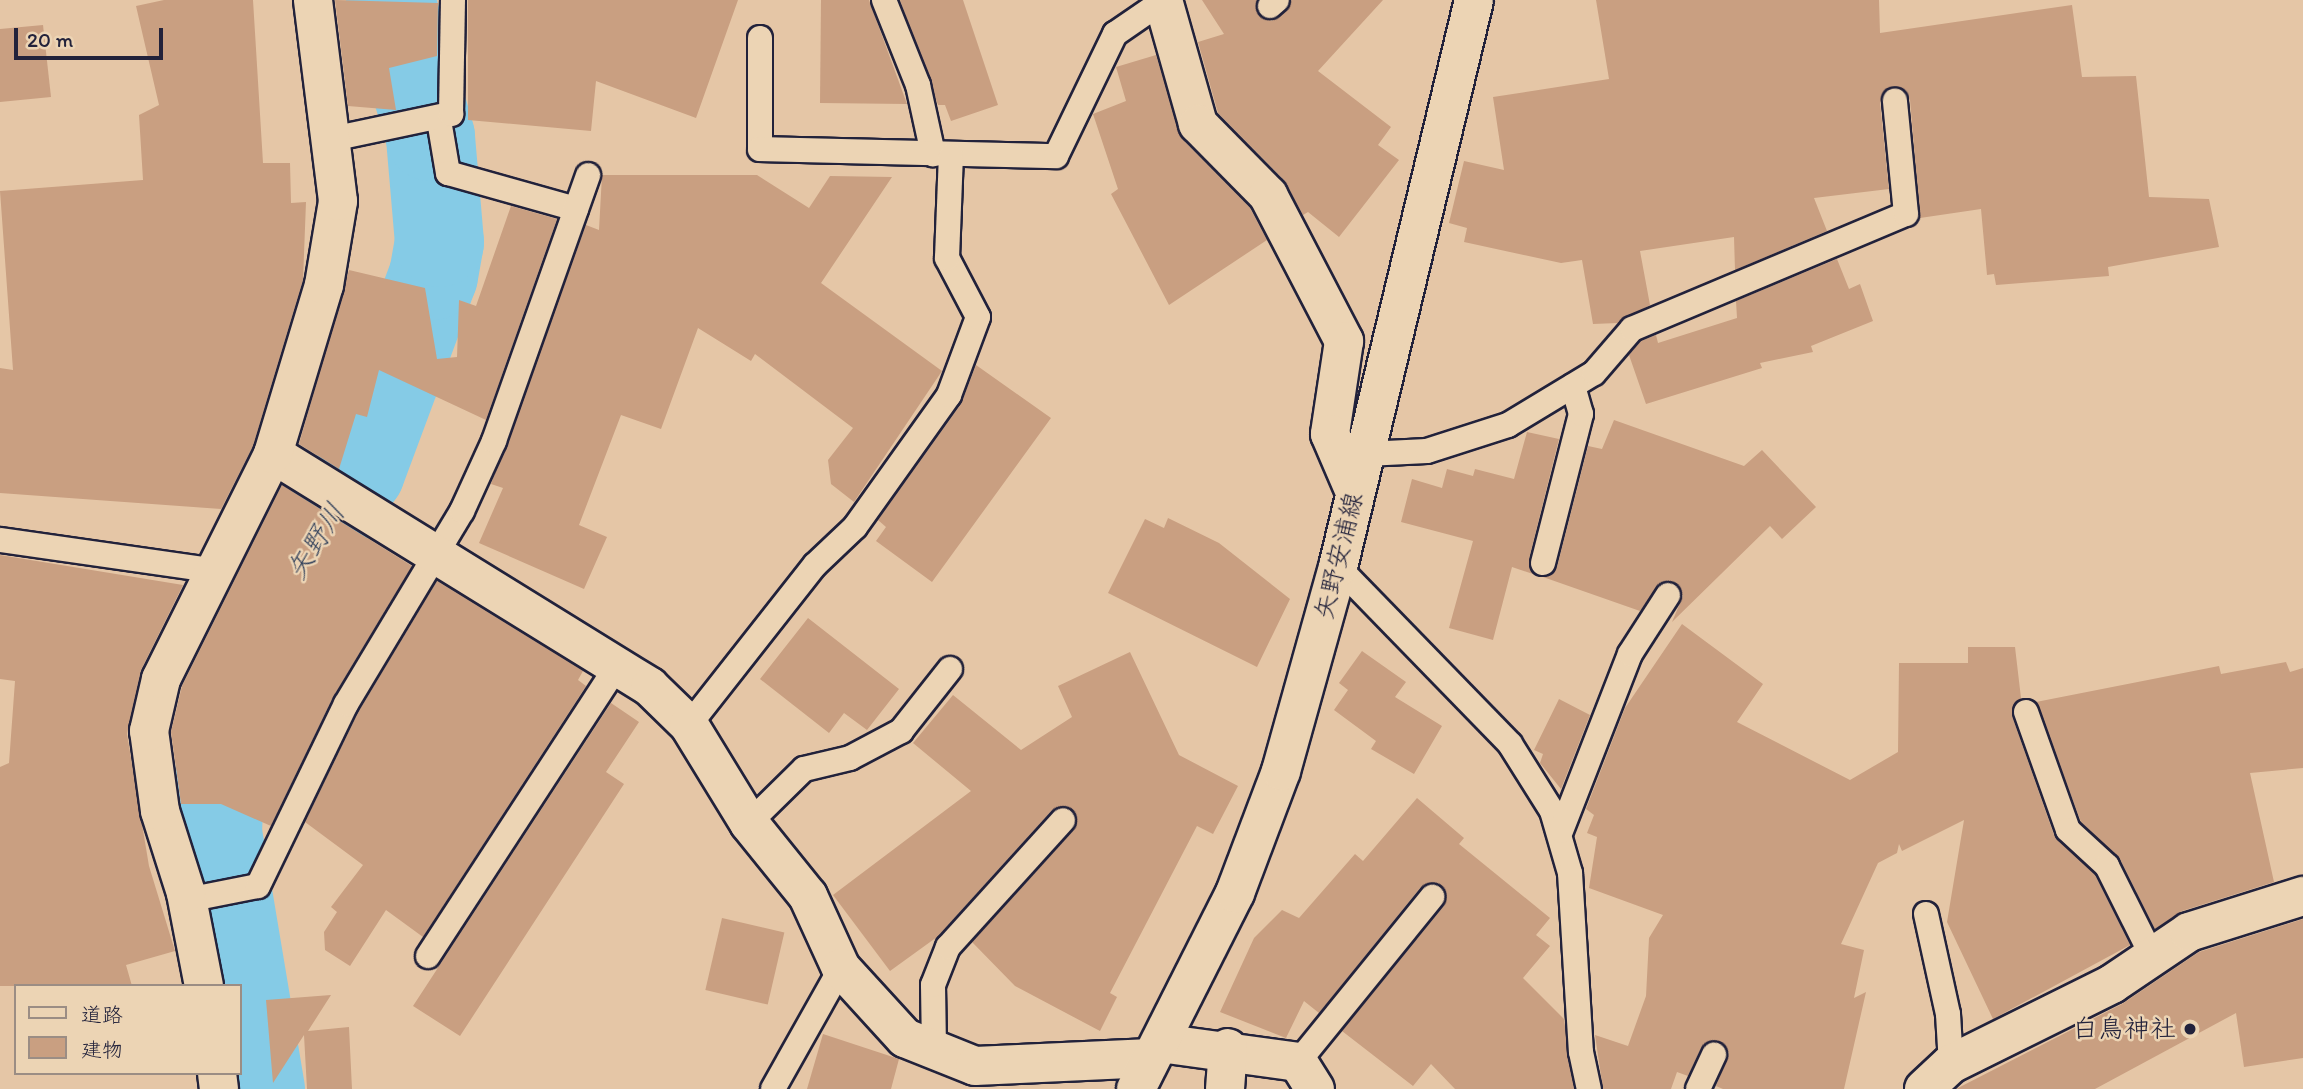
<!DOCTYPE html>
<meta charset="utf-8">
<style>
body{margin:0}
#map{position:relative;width:2303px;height:1089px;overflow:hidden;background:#e5c6a6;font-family:Itim,"Klee One",sans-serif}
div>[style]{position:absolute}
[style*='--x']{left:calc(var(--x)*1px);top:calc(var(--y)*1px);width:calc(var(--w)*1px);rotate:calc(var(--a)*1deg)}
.river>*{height:89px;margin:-44.5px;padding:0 44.5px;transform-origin:44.5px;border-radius:44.5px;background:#85cbe6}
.building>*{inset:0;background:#c99f81;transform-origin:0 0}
.roads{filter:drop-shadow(2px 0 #22223b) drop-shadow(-2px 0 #22223b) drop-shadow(0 2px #22223b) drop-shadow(0 -2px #22223b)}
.lane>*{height:24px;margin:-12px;padding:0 12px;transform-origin:12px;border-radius:12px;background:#ecd4b4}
.street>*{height:38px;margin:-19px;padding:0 19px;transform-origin:19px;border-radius:19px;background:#ecd4b4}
.primary>*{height:38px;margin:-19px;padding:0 19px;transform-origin:19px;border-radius:19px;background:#ecd4b4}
.dots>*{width:19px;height:19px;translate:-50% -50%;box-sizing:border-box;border:4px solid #ecd4b4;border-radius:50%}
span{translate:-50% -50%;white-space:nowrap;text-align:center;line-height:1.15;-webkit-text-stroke:5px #ecd4b4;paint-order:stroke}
.street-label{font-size:26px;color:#22223b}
.poi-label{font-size:26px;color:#22223b}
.right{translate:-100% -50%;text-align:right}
.water-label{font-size:28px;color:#36445d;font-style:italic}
.legend{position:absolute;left:14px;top:984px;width:228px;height:91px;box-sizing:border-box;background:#ecd4b4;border:2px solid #9b8d84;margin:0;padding:9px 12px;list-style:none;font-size:21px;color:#22223b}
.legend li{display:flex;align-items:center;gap:14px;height:35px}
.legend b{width:35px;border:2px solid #9b8d84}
.scale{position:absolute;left:14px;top:28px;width:149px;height:32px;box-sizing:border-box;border:4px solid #22223b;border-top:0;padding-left:9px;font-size:21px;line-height:24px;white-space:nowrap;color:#22223b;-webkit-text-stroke:5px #ecd4b4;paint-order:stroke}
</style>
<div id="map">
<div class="river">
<i style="--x:260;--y:1089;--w:261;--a:-99.5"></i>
<i style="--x:217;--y:832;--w:118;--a:-87.6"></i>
<i style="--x:222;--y:714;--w:193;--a:-63.2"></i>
<i style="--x:309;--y:542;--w:87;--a:-54.3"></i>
<i style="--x:360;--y:471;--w:209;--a:-69.6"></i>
<i style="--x:433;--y:275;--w:34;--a:-80"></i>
<i style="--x:439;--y:242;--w:106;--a:-94.9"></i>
<i style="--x:430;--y:136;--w:142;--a:-106.4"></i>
</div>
<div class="building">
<i style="clip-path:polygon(164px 0,253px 0,263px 163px,290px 163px,291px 203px,306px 202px,303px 280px,253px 446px,221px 509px,0 493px,0 368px,13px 370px,0 191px,143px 180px,139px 115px,159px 105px,136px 6px)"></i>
<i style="clip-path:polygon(335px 0,438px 3px,437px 56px,389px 68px,396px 110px,348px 106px)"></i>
<i style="clip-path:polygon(468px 0,738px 0,696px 118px,596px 81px,591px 131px,468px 120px)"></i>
<i style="clip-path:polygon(821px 0,869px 0,907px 104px,820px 103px)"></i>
<i style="clip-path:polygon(900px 0,963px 0,998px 105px,951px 121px,945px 105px,938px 105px)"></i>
<i style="clip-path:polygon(1202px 0,1257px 0,1258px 15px,1272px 21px,1292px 0,1383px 0,1318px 71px,1391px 127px,1378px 145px,1399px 160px,1339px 237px,1308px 212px,1303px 215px,1284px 180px,1218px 113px,1198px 42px,1224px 34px)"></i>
<i style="clip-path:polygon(1596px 0,1879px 0,1880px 33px,2072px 5px,2082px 77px,2136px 76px,2149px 197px,2209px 199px,2219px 247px,2108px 267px,2109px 276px,1996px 285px,1994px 274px,1987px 275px,1981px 209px,1920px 218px,1910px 100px,1893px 86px,1880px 102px,1889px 189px,1814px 198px,1827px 231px,1735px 270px,1734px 237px,1640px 251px,1650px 305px,1618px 323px,1593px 324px,1582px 260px,1561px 263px,1464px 242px,1467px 228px,1449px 223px,1464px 161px,1504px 170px,1493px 97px,1609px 79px)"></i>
<i style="clip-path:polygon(43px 25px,51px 97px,0 102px,0 29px)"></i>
<i style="clip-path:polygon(1156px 55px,1182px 139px,1250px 208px,1267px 240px,1169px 305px,1111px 194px,1118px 189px,1093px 114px,1126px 101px,1116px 67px)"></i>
<i style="clip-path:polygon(602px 175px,757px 175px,809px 208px,830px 176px,892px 177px,821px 283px,942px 371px,854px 502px,831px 484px,828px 460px,853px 428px,755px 354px,751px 361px,698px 328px,661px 429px,621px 415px,579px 525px,607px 537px,584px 589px,479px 543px,503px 488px,491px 484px,586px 225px,599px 230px)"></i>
<i style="clip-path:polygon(511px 206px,557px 219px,486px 420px,379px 370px,367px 417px,356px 414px,339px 469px,299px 444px,349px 270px,425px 288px,437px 359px,457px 357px,459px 300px,476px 306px)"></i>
<i style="clip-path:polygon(1837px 259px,1849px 289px,1860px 284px,1873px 321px,1811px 346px,1813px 352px,1760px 363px,1762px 368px,1646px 404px,1629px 355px,1641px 341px,1656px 335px,1658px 343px,1737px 318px,1736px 301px)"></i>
<i style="clip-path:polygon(976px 365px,1051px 418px,932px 582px,876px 541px,886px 527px,878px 520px,961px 404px)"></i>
<i style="clip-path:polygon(1614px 420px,1744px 466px,1762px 450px,1816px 507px,1782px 539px,1770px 526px,1672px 622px,1683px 596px,1675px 582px,1661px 582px,1640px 611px,1543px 577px,1557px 567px,1588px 446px,1602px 449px)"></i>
<i style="clip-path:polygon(1527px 432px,1559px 439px,1529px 559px,1533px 574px,1512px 567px,1493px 640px,1449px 628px,1473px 541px,1401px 522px,1412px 479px,1442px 488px,1447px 469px,1473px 476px,1475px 469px,1514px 479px)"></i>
<i style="clip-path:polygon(282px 485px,412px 566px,333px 697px,271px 826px,221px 804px,181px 804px,171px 732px,182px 686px)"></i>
<i style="clip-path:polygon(1168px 518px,1219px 543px,1290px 599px,1257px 667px,1108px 593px,1145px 519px,1164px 528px)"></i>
<i style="clip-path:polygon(0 555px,183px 585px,141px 670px,127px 734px,149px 866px,175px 951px,126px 965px,132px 986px,0 986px,0 767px,9px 763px,15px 681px,0 679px)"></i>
<i style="clip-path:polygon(437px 581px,583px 671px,578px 680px,586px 686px,423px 937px,386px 910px,350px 966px,325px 950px,324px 932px,337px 912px,331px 907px,363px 865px,305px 822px,359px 711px)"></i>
<i style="clip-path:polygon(808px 618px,899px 689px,867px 730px,844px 713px,829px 733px,760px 679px)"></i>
<i style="clip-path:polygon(1682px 624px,1763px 684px,1737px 722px,1850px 780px,1898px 752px,1899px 663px,1968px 663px,1968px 647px,2015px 647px,2021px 698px,2012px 716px,2054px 835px,2095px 875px,2130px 945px,1993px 1019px,1947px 922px,1964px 820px,1902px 851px,1899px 844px,1897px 853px,1878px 863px,1841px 944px,1864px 950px,1854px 998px,1866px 992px,1844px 1089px,1723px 1089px,1716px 1086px,1729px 1053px,1713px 1040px,1701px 1048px,1688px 1076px,1677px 1072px,1671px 1089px,1603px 1089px,1595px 1035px,1628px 1046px,1646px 996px,1649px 938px,1663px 915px,1589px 888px,1597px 837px,1587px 833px,1594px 815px,1586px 809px,1625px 708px)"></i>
<i style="clip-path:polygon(1362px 651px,1406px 682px,1395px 697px,1442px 726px,1414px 774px,1371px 749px,1376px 741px,1334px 710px,1348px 690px,1339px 683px)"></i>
<i style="clip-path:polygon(1130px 652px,1179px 755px,1238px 786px,1213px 834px,1197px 826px,1110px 993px,1117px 997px,1100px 1031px,1015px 986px,972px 942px,1074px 830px,1077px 816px,1067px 806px,1052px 810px,937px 937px,890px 971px,833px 895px,971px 791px,913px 743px,953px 695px,1021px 750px,1072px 717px,1058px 686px)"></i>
<i style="clip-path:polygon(2286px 662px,2290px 672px,2303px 668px,2303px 768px,2250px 773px,2274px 882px,2182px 911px,2155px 929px,2120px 859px,2081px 822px,2036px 702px,2219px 666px,2221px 674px)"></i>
<i style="clip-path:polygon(1559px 699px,1590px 715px,1561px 789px,1540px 763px,1543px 754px,1534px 750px)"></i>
<i style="clip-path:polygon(611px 703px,639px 722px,606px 772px,624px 784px,460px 1036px,413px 1006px)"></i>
<i style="clip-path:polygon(1417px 798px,1464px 838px,1459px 844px,1550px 918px,1536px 935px,1550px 946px,1523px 978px,1564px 1019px,1574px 1089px,1455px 1089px,1431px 1064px,1413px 1086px,1342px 1031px,1444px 906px,1446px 892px,1435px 883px,1420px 888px,1319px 1013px,1304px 1001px,1286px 1038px,1220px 1012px,1254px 938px,1282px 910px,1299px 918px,1355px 854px,1363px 861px)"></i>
<i style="left:722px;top:918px;width:64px;height:74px;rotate:13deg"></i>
<i style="clip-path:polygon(2303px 919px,2303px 1058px,2244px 1067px,2236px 1013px,2095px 1089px,1956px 1089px,2122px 1004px,2199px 952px)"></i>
<i style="clip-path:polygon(331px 995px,308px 1031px,349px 1027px,352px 1089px,307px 1089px,304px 1035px,273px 1083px,266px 1000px)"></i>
<i style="clip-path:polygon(823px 1034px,899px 1059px,891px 1089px,807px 1089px)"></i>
</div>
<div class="roads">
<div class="lane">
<i style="--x:884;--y:0;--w:92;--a:68.2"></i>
<i style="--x:918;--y:85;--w:71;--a:77.7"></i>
<i style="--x:1270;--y:6;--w:9;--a:-41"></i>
<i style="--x:760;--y:38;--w:111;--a:90"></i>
<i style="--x:760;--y:149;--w:296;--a:1.4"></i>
<i style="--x:1056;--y:156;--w:136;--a:-64.2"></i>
<i style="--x:1115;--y:34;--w:58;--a:-34.5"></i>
<i style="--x:439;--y:120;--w:54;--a:80.4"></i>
<i style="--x:448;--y:173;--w:133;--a:15.7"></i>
<i style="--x:332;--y:139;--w:122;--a:-11.9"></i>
<i style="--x:451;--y:114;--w:114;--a:-89"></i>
<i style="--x:1366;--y:454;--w:61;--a:-2.8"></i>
<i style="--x:1427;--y:451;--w:85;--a:-17.8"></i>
<i style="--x:1508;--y:425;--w:100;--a:-31.2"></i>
<i style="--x:1594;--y:373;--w:58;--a:-49.2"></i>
<i style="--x:1632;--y:329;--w:297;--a:-22.8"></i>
<i style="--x:1906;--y:214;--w:114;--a:-95.6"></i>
<i style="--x:0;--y:540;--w:212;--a:8.1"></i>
<i style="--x:1543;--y:563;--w:154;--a:-75.7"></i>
<i style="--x:1581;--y:414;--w:29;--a:-106"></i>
<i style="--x:1338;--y:567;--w:247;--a:45.8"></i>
<i style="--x:1510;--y:744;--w:79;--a:57.9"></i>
<i style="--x:1552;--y:811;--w:65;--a:73.8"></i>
<i style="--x:1570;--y:873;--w:179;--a:86.5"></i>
<i style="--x:1581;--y:1052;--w:38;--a:78"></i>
<i style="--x:2026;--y:712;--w:125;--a:70.4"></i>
<i style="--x:2068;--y:830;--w:53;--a:42.7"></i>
<i style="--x:2107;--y:866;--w:98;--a:63.4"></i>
<i style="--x:689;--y:725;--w:204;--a:-51.8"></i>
<i style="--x:815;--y:565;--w:55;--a:-43.5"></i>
<i style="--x:855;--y:527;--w:162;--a:-54.5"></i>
<i style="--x:949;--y:395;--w:83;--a:-69.6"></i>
<i style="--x:978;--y:317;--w:67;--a:-117.7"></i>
<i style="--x:947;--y:258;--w:102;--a:-87.8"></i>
<i style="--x:749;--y:823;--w:77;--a:-44.5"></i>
<i style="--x:804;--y:769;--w:47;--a:-13.4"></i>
<i style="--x:850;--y:758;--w:58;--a:-27.9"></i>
<i style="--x:901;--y:731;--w:79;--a:-51.7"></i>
<i style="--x:1561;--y:831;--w:190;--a:-68.7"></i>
<i style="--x:1630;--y:654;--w:70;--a:-57.2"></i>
<i style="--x:187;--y:900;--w:72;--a:-11.2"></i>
<i style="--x:258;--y:886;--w:202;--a:-64.2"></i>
<i style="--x:346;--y:704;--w:225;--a:-59"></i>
<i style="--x:462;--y:511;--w:77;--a:-65.4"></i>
<i style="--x:494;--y:441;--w:282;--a:-70.5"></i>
<i style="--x:1926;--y:914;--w:102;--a:77.6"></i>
<i style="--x:1948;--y:1014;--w:50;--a:86.6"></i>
<i style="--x:428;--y:956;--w:346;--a:-56.9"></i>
<i style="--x:934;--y:1049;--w:64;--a:-90.9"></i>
<i style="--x:933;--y:985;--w:41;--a:-68.5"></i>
<i style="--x:948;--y:947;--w:171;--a:-47.8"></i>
<i style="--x:1298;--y:1062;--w:213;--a:-50.9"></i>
<i style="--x:773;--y:1089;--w:139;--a:-60.7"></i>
<i style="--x:1698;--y:1089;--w:38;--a:-65"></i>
</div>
<div class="street">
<i style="--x:1163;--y:0;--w:129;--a:74.2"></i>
<i style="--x:1198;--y:124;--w:100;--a:45.4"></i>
<i style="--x:1268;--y:195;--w:165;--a:62.5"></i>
<i style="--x:1344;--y:341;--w:94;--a:98.6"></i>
<i style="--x:1330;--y:434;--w:63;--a:66.7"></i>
<i style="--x:273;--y:454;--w:443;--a:31.7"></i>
<i style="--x:650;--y:687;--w:54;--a:44.3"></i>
<i style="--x:689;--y:725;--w:115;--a:58.5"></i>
<i style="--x:749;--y:823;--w:94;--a:51.1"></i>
<i style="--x:808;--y:896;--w:79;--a:65.4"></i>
<i style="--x:841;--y:968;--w:95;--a:47.6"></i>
<i style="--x:905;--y:1038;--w:75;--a:21.8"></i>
<i style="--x:975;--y:1066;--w:176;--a:-2.6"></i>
<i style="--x:204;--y:986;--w:95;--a:-101"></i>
<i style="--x:186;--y:893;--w:86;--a:-107.6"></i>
<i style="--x:160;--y:811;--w:81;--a:-97.8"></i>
<i style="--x:149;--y:731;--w:53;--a:-77"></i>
<i style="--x:161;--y:679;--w:251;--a:-63.5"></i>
<i style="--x:273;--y:454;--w:177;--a:-73.2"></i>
<i style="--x:324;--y:285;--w:85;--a:-80.5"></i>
<i style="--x:338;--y:201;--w:203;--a:-97.1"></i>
<i style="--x:1160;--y:1043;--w:139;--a:7.8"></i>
<i style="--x:1298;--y:1062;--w:32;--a:58"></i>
<i style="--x:217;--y:1073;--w:16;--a:83"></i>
<i style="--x:1225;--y:1089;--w:41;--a:-85.8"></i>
<i style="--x:1924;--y:1089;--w:37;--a:-43"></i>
<i style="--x:1951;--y:1064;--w:180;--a:-26.4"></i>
<i style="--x:2112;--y:984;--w:93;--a:-34"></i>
<i style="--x:2189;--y:932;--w:120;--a:-17.5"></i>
</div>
<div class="primary">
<i style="--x:1136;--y:1089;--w:220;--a:-63.2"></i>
<i style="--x:1235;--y:893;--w:130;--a:-69.3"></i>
<i style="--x:1281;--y:771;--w:212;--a:-74.4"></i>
<i style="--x:1338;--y:567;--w:583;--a:-76.51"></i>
</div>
</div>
<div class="dots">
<i style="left:2190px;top:1029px;background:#22223b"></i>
</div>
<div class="street-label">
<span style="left:1339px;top:556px;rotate:-76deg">矢野安浦線</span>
</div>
<div class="poi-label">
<span class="right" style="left:2176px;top:1029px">白鳥神社</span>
</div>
<div class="water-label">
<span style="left:315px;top:541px;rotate:-58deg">矢野川</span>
</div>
<ul class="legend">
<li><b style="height:9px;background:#ecd4b4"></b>道路</li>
<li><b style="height:19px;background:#c99f81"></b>建物</li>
</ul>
<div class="scale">20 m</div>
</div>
